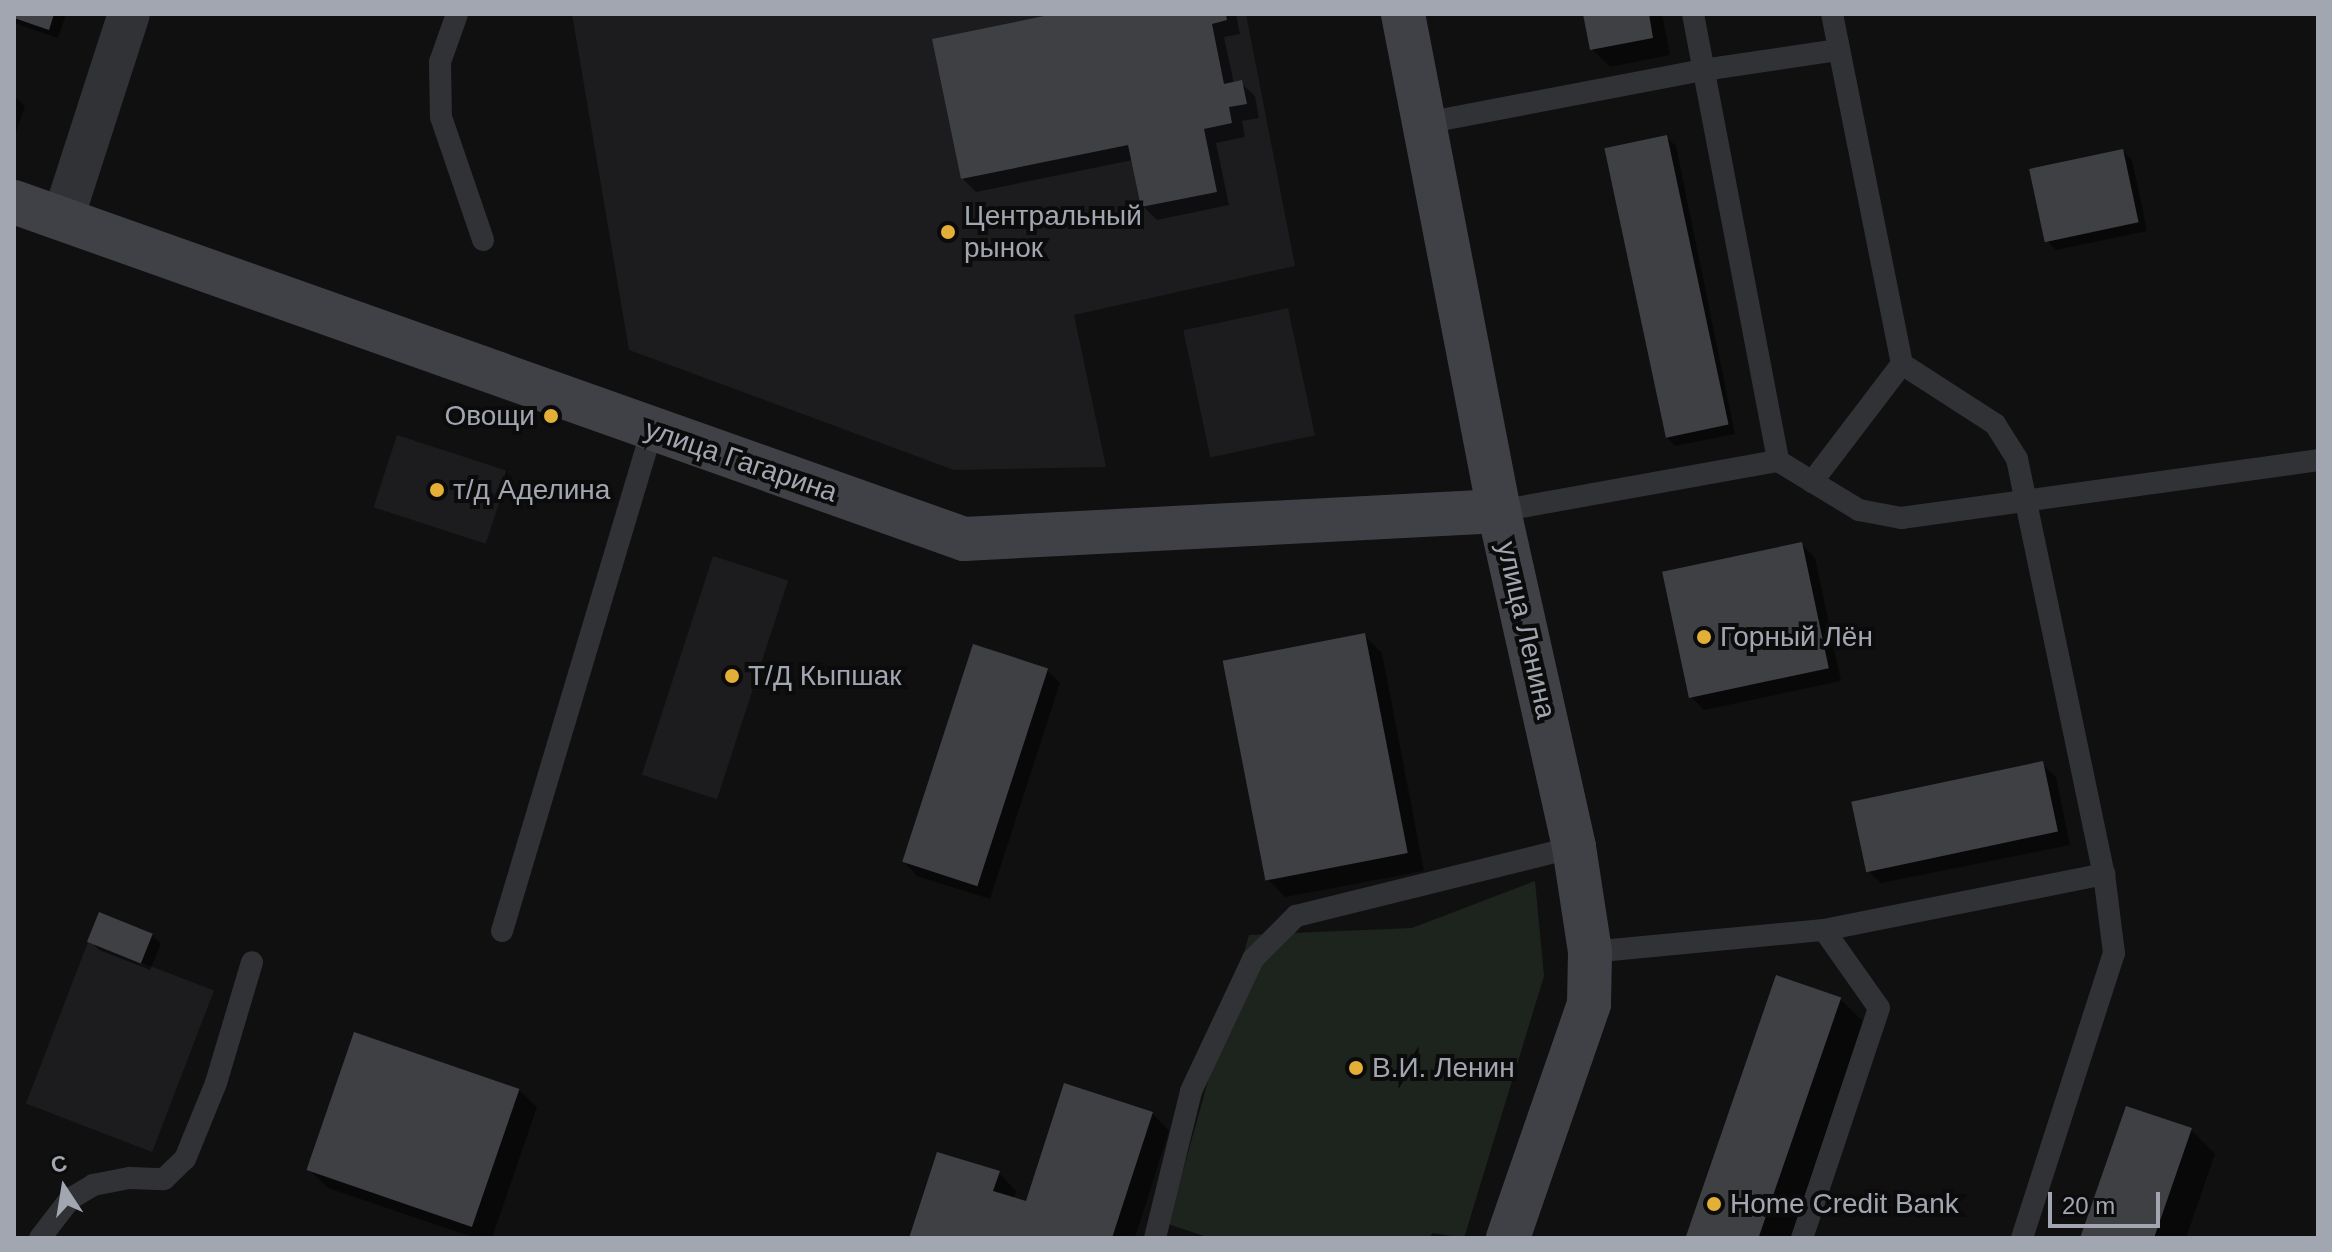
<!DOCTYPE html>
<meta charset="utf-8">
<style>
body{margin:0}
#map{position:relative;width:2332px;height:1252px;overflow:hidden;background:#101011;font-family:Arial,sans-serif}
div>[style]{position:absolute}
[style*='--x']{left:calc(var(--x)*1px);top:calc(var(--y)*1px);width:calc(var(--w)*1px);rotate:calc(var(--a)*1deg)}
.built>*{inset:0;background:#1c1c1e;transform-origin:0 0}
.green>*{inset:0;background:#1d241e}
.shadow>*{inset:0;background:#0007}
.building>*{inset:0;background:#3f4044;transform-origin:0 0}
.lane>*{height:22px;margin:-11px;padding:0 11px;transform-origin:11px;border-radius:11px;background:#313236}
.street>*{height:42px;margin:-21px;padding:0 21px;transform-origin:21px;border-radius:21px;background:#313236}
.secondary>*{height:44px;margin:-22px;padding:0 22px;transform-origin:22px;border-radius:22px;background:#404146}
.dots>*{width:22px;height:22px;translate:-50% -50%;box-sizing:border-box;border:4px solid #0b0b0c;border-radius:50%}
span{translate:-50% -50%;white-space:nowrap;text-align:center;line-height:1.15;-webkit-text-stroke:8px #0b0b0c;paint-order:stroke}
.poi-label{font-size:28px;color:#a2a6b1}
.left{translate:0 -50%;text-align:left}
.right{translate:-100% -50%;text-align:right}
.street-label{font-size:28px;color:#a2a6b1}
.frame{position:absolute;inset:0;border:16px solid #a2a6b1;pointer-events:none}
.north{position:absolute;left:24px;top:1148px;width:80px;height:80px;-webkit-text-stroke:6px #0b0b0c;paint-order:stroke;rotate:348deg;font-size:22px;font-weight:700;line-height:32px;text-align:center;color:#a2a6b1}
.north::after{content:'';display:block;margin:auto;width:28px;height:36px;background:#a2a6b1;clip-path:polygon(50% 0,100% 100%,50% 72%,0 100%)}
.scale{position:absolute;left:2048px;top:1192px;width:112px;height:36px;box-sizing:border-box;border:4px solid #a2a6b1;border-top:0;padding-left:10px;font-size:24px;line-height:28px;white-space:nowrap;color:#a2a6b1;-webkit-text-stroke:6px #0b0b0c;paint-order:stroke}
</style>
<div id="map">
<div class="built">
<i style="clip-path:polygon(572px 14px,1246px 14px,1295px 266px,1074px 315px,1106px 467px,954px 470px,629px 350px)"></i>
<i style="left:1288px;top:308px;width:130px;height:107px;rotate:78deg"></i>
<i style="left:397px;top:435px;width:118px;height:76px;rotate:18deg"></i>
<i style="left:713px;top:556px;width:79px;height:230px;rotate:18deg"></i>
<i style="left:88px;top:942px;width:135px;height:173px;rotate:21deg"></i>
</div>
<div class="green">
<i style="clip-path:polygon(1535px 881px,1544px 976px,1464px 1238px,1433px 1233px,1428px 1238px,1210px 1238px,1168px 1224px,1249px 935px,1412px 928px)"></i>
</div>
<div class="shadow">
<i style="clip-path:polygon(14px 14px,66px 14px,58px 38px,14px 23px)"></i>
<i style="clip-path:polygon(1064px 14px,1236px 14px,1240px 34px,1224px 37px,1234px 84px,1241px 83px,1255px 96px,1259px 118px,1242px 121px,1245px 137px,1216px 143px,1229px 205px,1157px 220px,1143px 206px,1133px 160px,976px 192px,962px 178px)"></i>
<i style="clip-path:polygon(1585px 14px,1662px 14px,1670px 55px,1610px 67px,1592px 49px)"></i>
<i style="clip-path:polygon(14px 96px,25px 106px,14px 138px)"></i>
<i style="clip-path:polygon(1666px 137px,1676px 146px,1735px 434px,1675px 446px,1666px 437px)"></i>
<i style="clip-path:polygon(2123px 151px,2132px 160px,2147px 231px,2056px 250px,2047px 241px)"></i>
<i style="clip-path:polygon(1802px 544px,1815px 558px,1841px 681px,1704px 710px,1690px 696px)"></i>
<i style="clip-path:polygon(1364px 635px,1382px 653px,1424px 871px,1285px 897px,1268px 879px)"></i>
<i style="clip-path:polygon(1047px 670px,1060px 683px,990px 899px,917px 876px,904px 862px)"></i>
<i style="clip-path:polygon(2042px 764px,2056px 777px,2070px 845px,1881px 883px,1867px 870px)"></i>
<i style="clip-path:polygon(152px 935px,161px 944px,150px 970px,99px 950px,90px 941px)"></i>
<i style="clip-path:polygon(1840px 999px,1865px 1023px,1791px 1238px,1687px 1238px)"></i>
<i style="clip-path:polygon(519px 1090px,537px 1107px,492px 1238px,475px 1238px,328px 1188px,310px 1171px)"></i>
<i style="clip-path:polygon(1152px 1113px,1169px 1131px,1135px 1238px,911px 1238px,999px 1173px,1016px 1191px,1014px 1199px,1027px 1204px)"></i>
<i style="clip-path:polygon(2191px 1130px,2215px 1154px,2186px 1238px,2082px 1238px)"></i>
</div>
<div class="building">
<i style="clip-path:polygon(14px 14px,54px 14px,49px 30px,14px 18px)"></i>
<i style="clip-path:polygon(1054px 14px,1226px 14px,1227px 20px,1212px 24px,1224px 84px,1242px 80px,1247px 104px,1229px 107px,1232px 123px,1204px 129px,1217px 192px,1141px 207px,1128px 145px,961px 179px,932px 39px)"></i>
<i style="clip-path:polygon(1583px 14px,1649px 14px,1653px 38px,1590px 50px)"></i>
<i style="left:1667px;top:135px;width:296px;height:64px;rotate:78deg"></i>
<i style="left:2123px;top:149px;width:75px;height:96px;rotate:78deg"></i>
<i style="left:1802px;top:542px;width:129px;height:143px;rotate:78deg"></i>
<i style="left:1365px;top:633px;width:224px;height:145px;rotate:79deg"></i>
<i style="left:973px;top:644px;width:79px;height:229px;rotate:18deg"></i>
<i style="left:2043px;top:761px;width:72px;height:196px;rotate:78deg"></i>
<i style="left:99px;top:912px;width:58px;height:32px;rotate:22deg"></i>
<i style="left:1776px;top:975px;width:69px;height:278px;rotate:19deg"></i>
<i style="left:354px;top:1032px;width:175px;height:146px;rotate:19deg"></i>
<i style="clip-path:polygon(1064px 1083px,1153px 1112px,1112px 1238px,909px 1238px,937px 1152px,1000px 1171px,993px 1191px,1026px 1201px)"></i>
<i style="clip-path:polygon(2126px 1106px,2192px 1128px,2154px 1238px,2080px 1238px)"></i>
</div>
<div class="lane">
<i style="--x:457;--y:14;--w:51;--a:109.5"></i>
<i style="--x:440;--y:62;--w:55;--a:89"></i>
<i style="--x:441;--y:117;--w:130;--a:71.1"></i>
<i style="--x:1693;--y:14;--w:455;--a:79.2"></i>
<i style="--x:1425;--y:123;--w:283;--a:-10.8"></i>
<i style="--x:1703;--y:70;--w:137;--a:-8.4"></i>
<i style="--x:1902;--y:364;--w:111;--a:32.8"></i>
<i style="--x:1995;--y:424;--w:41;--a:57.8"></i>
<i style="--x:2017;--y:459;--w:424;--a:78.2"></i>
<i style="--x:2104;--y:874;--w:80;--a:82.8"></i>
<i style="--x:2114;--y:953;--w:299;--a:107.9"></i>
<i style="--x:1812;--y:482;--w:148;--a:-52.7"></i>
<i style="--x:1902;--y:364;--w:357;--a:-101.3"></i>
<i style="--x:1499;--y:511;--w:283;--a:-10.2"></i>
<i style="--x:1778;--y:461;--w:95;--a:31.2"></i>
<i style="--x:1859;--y:510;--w:43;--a:10.8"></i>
<i style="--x:1901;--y:518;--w:421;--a:-7.9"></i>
<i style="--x:1824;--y:930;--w:286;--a:-11.3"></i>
<i style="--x:502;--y:931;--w:523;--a:-73.33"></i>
<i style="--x:1590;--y:952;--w:235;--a:-5.4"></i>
<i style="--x:1824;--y:930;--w:95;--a:54.8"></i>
<i style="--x:1879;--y:1008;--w:243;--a:108.5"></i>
<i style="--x:40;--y:1238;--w:49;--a:-52.4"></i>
<i style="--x:70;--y:1199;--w:27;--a:-31"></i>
<i style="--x:93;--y:1185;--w:38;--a:-11"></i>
<i style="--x:130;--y:1178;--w:34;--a:2"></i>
<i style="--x:164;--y:1179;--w:29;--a:-44"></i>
<i style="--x:185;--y:1159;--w:82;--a:-67.8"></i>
<i style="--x:216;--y:1083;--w:126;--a:-73.4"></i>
<i style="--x:1155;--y:1238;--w:151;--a:-76.2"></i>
<i style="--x:1191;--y:1091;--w:146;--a:-64.8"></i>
<i style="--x:1253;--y:959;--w:61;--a:-45"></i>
<i style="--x:1296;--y:916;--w:286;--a:-13.9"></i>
</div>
<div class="street">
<i style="--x:63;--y:218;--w:214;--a:-72.1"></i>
</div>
<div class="secondary">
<i style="--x:1403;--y:14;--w:506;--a:79.07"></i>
<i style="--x:1499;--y:511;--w:344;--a:77.4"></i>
<i style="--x:1574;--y:847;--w:106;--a:81.3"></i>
<i style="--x:1590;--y:952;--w:52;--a:91.1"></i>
<i style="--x:1589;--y:1004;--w:248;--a:109.1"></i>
<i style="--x:14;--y:202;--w:1008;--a:19.53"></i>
<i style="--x:964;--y:539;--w:536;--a:-3"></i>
</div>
<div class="dots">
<i style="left:948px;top:232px;background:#e4af36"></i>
<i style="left:551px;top:416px;background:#e4af36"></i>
<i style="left:437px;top:490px;background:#e4af36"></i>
<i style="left:1704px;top:637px;background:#e4af36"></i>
<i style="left:732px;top:676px;background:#e4af36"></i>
<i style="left:1356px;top:1068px;background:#e4af36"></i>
<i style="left:1714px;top:1204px;background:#e4af36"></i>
</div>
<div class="poi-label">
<span class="left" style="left:964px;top:232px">Центральный<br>рынок</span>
<span class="right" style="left:535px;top:416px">Овощи</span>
<span class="left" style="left:453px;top:490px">т/д Аделина</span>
<span class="left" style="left:1720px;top:637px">Горный Лён</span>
<span class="left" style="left:748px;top:676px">Т/Д Кыпшак</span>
<span class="left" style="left:1372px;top:1068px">В.И. Ленин</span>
<span class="left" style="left:1730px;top:1204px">Home Credit Bank</span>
</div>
<div class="street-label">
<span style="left:741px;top:461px;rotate:19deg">улица Гагарина</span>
<span style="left:1526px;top:630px;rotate:77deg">улица Ленина</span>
</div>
<div class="frame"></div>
<div class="north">С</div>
<div class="scale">20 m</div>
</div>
